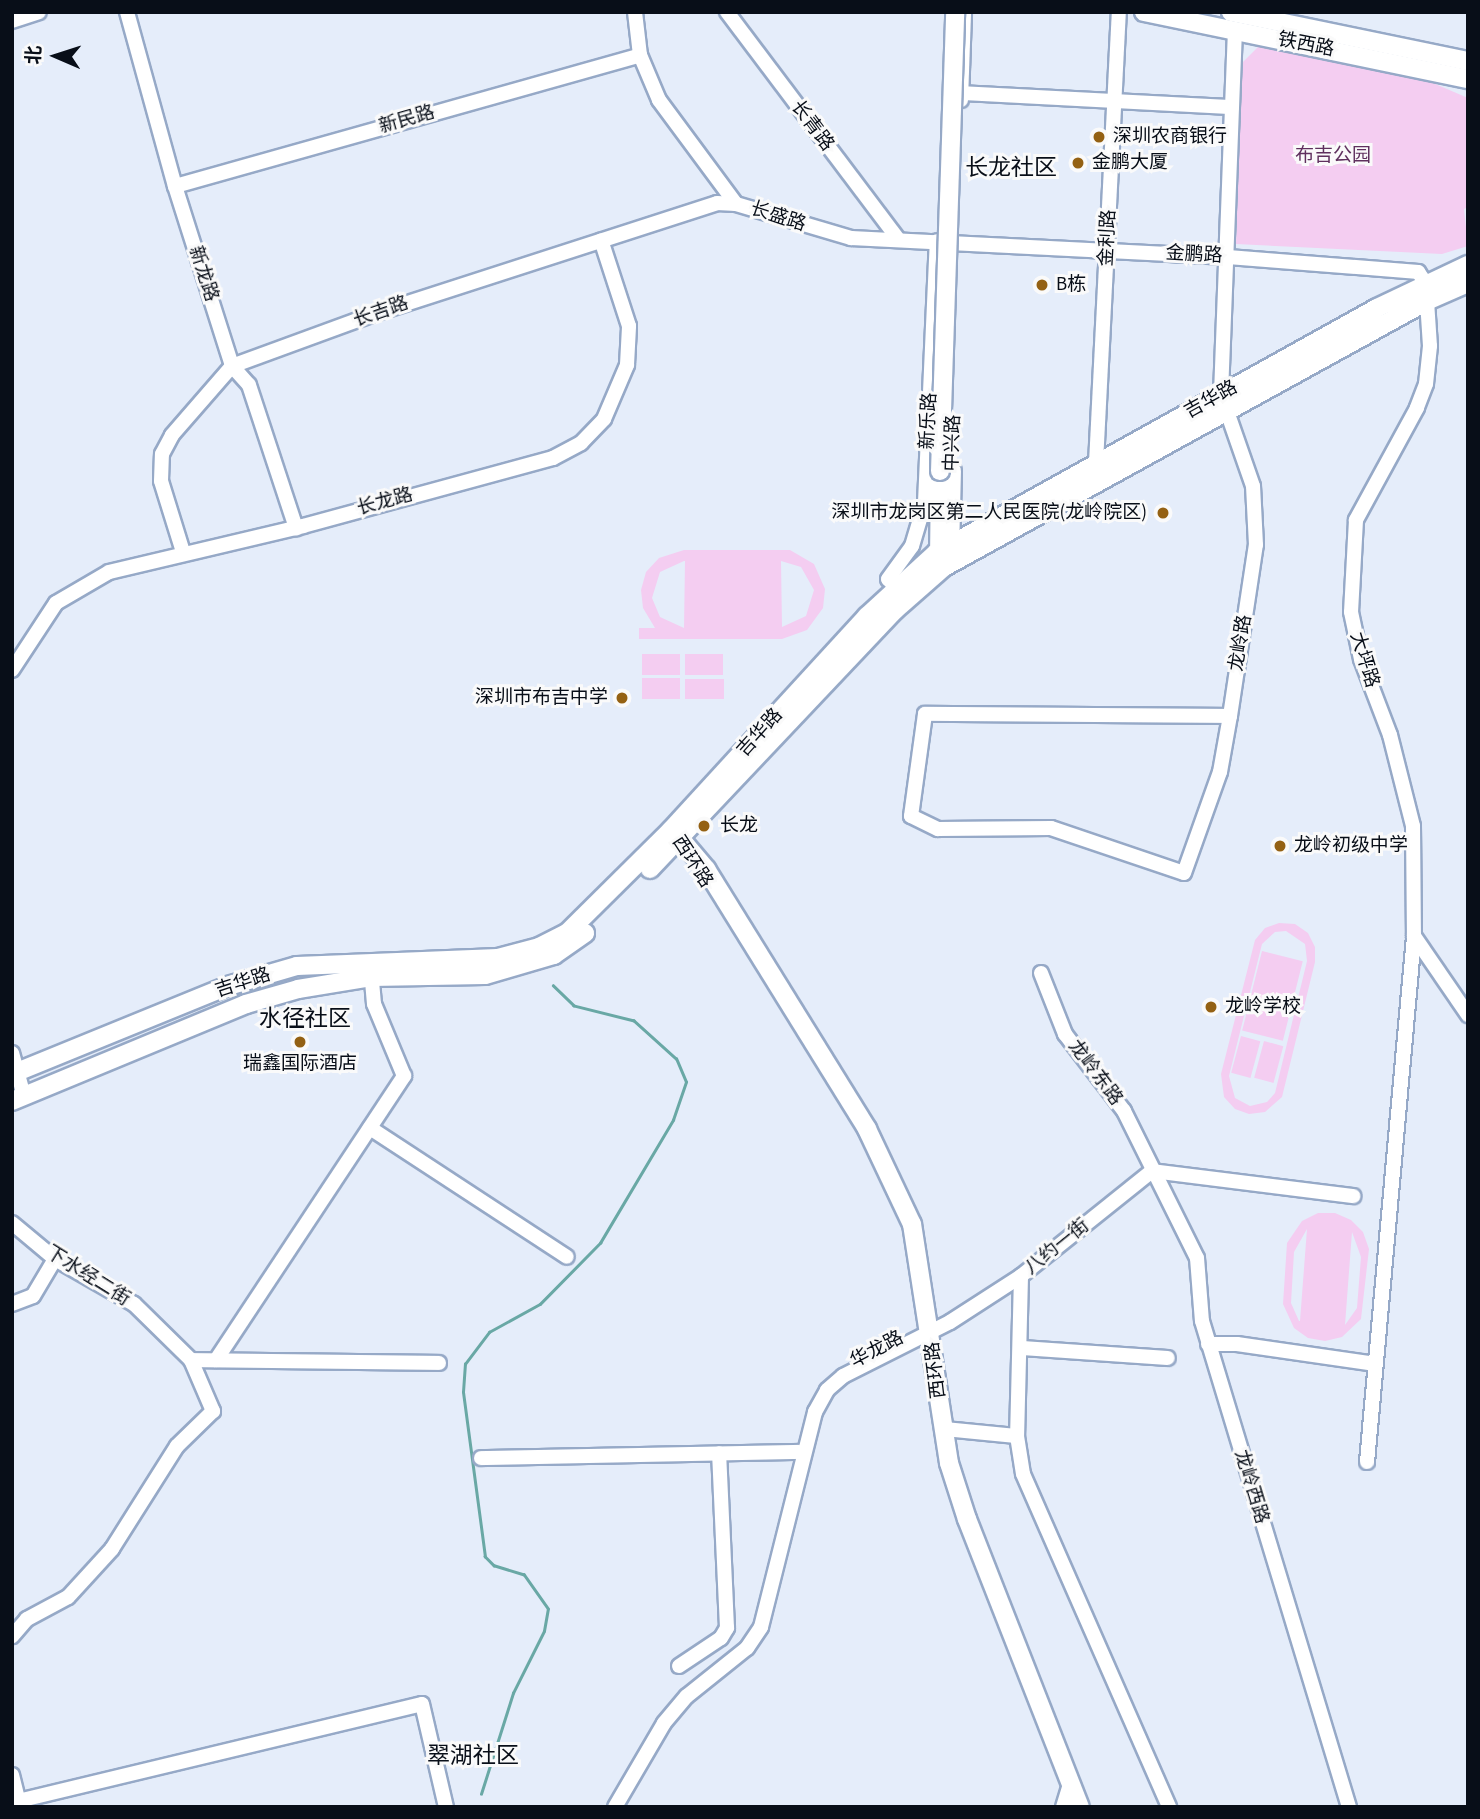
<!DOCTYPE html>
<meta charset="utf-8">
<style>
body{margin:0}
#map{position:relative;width:1480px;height:1819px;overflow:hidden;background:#e5edfa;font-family:"Source Sans 3","Noto Sans SC",sans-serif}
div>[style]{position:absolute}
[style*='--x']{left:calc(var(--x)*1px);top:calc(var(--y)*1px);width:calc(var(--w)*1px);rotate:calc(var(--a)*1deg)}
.green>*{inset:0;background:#f4cdf1;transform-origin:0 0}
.stream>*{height:2.5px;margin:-1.25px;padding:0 1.25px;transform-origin:1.25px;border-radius:1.25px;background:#69a8a5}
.roads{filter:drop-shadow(2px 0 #96a9c7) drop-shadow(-2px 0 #96a9c7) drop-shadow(0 2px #96a9c7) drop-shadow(0 -2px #96a9c7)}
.minor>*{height:14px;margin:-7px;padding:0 7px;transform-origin:7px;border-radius:7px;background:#fff}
.major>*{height:18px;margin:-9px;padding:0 9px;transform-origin:9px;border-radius:9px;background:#fff}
.bridges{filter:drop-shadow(2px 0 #96a9c7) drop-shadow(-2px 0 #96a9c7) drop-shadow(0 2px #96a9c7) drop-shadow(0 -2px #96a9c7)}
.major-bridge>*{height:18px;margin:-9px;padding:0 9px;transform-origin:9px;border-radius:9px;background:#fff}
.dots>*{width:19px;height:19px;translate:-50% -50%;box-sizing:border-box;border:4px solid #fafafa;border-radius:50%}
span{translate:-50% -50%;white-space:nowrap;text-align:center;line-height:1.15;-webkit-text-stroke:6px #fafafa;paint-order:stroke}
.street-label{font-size:19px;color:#080e18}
.poi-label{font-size:19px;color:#080e18}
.left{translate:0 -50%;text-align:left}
.right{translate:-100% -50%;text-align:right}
.park-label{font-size:19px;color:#5f305e}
.quarter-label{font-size:23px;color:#080e18}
.frame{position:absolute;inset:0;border:14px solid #080e18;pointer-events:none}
.north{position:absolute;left:21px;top:21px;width:70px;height:70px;-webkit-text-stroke:5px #fafafa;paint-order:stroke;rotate:273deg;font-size:19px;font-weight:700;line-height:28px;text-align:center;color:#080e18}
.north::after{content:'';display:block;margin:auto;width:24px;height:32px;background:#080e18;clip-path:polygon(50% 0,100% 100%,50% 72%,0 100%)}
</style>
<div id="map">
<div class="green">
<i style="clip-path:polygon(1260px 45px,1433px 83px,1468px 98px,1468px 207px,1464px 209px,1468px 246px,1442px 254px,1236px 244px,1242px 63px)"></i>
<i style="clip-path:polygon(evenodd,790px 550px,814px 564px,825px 589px,823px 608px,807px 630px,782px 639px,639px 639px,639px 628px,655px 628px,643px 608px,641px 590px,646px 572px,659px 558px,684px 550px,790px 550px,684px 561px,685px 561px,684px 628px,660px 617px,652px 598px,660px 572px,684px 561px,790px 550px,781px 561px,801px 567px,814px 590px,806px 616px,782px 627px,781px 561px)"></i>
<i style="left:642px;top:654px;width:38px;height:21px"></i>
<i style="left:685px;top:654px;width:38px;height:21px"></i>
<i style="left:680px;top:678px;width:21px;height:38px;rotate:90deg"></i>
<i style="left:685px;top:679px;width:39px;height:20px"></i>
<i style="clip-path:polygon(evenodd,1279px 923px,1295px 924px,1308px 933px,1315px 947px,1315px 962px,1282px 1097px,1265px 1112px,1249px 1114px,1235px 1109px,1224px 1097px,1221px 1074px,1255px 940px,1265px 928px,1279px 923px,1286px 931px,1305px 944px,1307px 961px,1275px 1093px,1267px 1102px,1250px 1106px,1235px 1098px,1229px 1076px,1262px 944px,1275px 932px,1286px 931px)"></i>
<i style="left:1262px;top:951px;width:42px;height:82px;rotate:14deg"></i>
<i style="left:1241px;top:1036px;width:20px;height:38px;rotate:15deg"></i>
<i style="left:1264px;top:1041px;width:20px;height:38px;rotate:15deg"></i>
<i style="clip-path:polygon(evenodd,1318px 1213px,1335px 1213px,1351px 1220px,1363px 1232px,1369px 1249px,1361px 1319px,1342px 1337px,1325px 1341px,1308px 1338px,1294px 1328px,1283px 1304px,1287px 1243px,1302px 1221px,1318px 1213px,1307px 1229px,1300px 1321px,1299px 1321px,1291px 1303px,1294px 1252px,1307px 1229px,1318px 1213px,1352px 1232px,1361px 1257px,1357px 1308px,1345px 1325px,1352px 1232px)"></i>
</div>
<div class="stream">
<i style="--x:481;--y:1794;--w:106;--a:-72.4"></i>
<i style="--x:513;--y:1693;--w:69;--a:-63.4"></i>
<i style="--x:544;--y:1631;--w:22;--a:-80"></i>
<i style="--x:548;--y:1609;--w:42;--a:-125.2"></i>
<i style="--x:524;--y:1575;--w:31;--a:-163"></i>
<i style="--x:494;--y:1566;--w:13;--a:-135"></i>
<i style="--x:485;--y:1557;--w:166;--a:-97.6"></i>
<i style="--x:463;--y:1392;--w:28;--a:-86"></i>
<i style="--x:465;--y:1364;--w:40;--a:-53"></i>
<i style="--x:489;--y:1332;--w:58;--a:-28.8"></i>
<i style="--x:540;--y:1304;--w:86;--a:-45.5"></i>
<i style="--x:600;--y:1243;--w:143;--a:-59.3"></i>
<i style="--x:673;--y:1120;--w:40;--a:-71.1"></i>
<i style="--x:686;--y:1082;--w:25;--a:-113"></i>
<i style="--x:676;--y:1059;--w:57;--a:-137.9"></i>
<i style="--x:634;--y:1021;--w:62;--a:-166"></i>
<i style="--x:574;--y:1006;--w:29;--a:-136"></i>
</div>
<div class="roads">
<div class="minor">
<i style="--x:127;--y:12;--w:180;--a:74.6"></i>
<i style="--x:175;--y:186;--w:189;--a:72.4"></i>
<i style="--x:232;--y:366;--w:25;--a:48"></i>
<i style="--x:249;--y:385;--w:151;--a:71.8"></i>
<i style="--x:635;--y:12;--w:43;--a:83.4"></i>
<i style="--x:640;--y:55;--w:49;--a:67.1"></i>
<i style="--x:659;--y:100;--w:129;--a:53.5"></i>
<i style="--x:736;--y:204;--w:120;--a:16.5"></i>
<i style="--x:851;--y:238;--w:377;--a:2.9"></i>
<i style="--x:1228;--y:257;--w:191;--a:4.5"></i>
<i style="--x:1418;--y:272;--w:12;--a:55"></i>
<i style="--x:727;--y:12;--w:284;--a:53"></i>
<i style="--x:12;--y:21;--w:28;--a:-18"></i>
<i style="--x:961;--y:93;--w:271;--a:3"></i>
<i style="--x:961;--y:100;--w:88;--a:-88"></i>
<i style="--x:175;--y:186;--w:483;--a:-15.7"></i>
<i style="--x:1427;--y:301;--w:45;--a:86.2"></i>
<i style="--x:1430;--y:346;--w:38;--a:96"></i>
<i style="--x:1426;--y:384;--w:26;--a:111"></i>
<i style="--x:1417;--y:408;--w:128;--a:118.6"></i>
<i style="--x:1356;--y:520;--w:92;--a:93.1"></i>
<i style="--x:1351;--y:612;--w:48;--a:78"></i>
<i style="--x:1361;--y:659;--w:81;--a:69.1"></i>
<i style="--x:1390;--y:735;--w:94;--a:75.8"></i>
<i style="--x:1413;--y:826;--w:110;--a:89.5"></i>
<i style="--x:1414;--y:936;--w:96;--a:55.6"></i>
<i style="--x:1096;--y:463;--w:452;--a:-87.1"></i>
<i style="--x:183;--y:552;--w:74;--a:-107.2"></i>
<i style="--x:161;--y:481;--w:27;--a:-88"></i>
<i style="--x:162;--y:454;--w:21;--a:-62"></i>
<i style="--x:172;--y:435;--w:91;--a:-49"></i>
<i style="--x:232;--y:366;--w:154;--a:-20.1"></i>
<i style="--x:377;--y:313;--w:357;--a:-17.9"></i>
<i style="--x:717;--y:203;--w:19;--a:3"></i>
<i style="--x:896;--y:587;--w:11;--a:-135"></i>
<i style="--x:888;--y:579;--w:41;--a:-54"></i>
<i style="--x:912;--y:546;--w:46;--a:-73.5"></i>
<i style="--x:925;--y:502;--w:261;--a:-87.4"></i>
<i style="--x:12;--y:670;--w:80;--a:-56.7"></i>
<i style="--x:56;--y:603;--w:61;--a:-30.3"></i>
<i style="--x:109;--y:572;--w:199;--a:-13.3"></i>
<i style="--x:303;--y:526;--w:259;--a:-15.2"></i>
<i style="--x:553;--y:458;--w:32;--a:-28"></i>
<i style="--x:581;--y:443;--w:33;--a:-46"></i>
<i style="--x:604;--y:419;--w:59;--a:-66.9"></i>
<i style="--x:627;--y:365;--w:39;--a:-87"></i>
<i style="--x:629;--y:326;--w:90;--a:-108"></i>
<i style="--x:1230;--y:716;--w:305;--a:-179.6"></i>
<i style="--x:925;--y:714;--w:103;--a:97.8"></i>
<i style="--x:911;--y:816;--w:30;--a:26"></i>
<i style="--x:938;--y:829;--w:113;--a:-0.5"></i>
<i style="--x:1051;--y:828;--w:140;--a:18.7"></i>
<i style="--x:1184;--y:873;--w:107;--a:-70.4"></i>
<i style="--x:1220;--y:772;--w:57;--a:-79.9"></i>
<i style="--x:1230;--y:716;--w:173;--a:-81.4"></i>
<i style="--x:1256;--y:545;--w:59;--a:-92.9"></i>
<i style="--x:1253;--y:486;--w:97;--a:-109.2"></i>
<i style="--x:1221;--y:394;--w:363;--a:-87.8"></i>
<i style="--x:1041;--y:973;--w:66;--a:68.5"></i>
<i style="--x:1065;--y:1034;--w:97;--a:52.5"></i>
<i style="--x:1124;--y:1111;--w:164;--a:63.6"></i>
<i style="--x:1197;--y:1258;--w:63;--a:85.5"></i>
<i style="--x:1202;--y:1321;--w:508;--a:73.17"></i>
<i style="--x:12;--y:1053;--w:45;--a:74.4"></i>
<i style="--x:370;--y:1128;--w:235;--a:33.2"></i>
<i style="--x:1152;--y:1171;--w:203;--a:7.1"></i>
<i style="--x:12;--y:1223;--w:56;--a:39.9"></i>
<i style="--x:55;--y:1259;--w:91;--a:29.7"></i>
<i style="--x:134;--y:1304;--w:80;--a:44.5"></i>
<i style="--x:191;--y:1360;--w:56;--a:66.7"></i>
<i style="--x:213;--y:1411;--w:50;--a:135.8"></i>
<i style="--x:177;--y:1446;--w:122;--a:122.3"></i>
<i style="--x:112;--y:1549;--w:65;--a:132.5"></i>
<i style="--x:68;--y:1597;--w:47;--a:151.8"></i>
<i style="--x:27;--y:1619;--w:23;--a:131"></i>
<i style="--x:1021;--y:1276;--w:160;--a:91.4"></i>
<i style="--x:1017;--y:1436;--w:38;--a:81"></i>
<i style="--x:1023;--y:1474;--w:364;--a:66.3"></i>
<i style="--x:12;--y:1304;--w:22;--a:-21"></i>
<i style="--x:33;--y:1296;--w:43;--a:-59.3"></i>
<i style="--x:1208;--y:1344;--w:29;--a:0"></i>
<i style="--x:1237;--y:1344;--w:140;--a:8.2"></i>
<i style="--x:1022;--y:1348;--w:146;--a:3.9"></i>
<i style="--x:191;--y:1360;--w:248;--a:0.7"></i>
<i style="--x:216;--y:1360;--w:341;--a:-56.5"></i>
<i style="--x:404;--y:1076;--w:78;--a:-112.6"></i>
<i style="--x:374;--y:1004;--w:37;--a:-95"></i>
<i style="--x:944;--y:1429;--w:73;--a:5.5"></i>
<i style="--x:481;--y:1458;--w:318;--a:-1.1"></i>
<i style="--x:1367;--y:1462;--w:528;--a:-84.89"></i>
<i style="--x:679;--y:1666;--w:50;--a:-33.7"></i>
<i style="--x:721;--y:1638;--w:12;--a:-59"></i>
<i style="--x:727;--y:1628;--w:175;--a:-92.6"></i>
<i style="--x:12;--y:1775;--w:33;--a:76"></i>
<i style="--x:18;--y:1801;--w:415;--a:-13.5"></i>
<i style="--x:422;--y:1704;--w:106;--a:76.9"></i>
<i style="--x:615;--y:1807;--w:97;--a:-59.7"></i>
<i style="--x:664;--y:1723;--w:35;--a:-50"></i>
<i style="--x:687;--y:1696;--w:77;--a:-38.7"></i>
<i style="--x:747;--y:1648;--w:25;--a:-56"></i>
<i style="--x:761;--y:1627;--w:222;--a:-75.9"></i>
<i style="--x:815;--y:1412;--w:25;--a:-61"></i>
<i style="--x:827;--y:1390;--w:21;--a:-41"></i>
<i style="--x:843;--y:1376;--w:120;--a:-26.8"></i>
<i style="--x:950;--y:1322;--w:85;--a:-32.9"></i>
<i style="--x:1021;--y:1276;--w:168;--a:-38.7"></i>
<i style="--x:1063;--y:1807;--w:24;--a:-73"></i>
</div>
<div class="major">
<i style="--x:1144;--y:12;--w:331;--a:11.7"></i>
<i style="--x:1231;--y:12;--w:242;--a:11.7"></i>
<i style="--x:950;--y:551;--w:80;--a:-88.6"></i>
<i style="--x:939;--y:558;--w:87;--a:-89.3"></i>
<i style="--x:674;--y:831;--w:50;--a:49.9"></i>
<i style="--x:706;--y:869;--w:306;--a:58.2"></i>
<i style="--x:867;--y:1129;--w:105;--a:64.7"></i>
<i style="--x:912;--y:1224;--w:242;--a:81.2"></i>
<i style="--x:949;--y:1463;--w:59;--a:72.2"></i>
<i style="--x:967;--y:1519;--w:309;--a:68.6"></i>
<i style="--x:650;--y:869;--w:357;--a:-46.6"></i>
<i style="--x:895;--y:610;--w:65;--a:-41.3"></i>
<i style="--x:944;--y:567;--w:551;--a:-28.84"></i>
<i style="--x:1427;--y:301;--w:45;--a:-23.7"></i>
<i style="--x:12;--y:1074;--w:233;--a:-22.2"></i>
<i style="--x:228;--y:986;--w:72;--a:-16.2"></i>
<i style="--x:297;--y:966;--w:201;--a:-2.3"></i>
<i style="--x:498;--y:958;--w:42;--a:-15"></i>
<i style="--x:539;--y:947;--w:31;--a:-27"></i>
<i style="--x:567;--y:933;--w:146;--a:-44.7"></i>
<i style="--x:671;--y:830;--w:290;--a:-47.5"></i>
<i style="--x:867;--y:616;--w:93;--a:-42.4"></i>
<i style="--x:936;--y:553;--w:504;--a:-29.05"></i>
<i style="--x:1377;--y:308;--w:101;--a:-25.3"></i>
<i style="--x:12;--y:1101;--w:253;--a:-22.5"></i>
<i style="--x:246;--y:1004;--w:54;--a:-16.1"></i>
<i style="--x:298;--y:989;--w:74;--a:-9.3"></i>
<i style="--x:371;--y:977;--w:114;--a:-1"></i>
<i style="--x:485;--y:975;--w:72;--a:-16.2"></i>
<i style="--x:554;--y:955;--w:38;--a:-35"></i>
</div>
</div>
<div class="bridges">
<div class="major-bridge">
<i style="--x:940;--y:471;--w:459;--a:-88.1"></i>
</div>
</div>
<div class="dots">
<i style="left:1099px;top:137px;background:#946113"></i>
<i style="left:1078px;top:163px;background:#946113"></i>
<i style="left:1042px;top:285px;background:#946113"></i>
<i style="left:1163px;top:513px;background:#946113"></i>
<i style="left:622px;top:698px;background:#946113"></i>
<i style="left:704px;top:826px;background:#946113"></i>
<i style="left:1280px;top:846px;background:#946113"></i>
<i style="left:1211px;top:1007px;background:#946113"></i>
<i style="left:300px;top:1042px;background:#946113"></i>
</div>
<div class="street-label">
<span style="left:1306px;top:45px;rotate:11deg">铁西路</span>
<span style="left:407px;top:120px;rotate:-16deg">新民路</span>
<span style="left:812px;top:126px;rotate:53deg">长青路</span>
<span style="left:778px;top:217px;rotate:18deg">长盛路</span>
<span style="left:1108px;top:238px;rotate:-87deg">金利路</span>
<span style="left:1194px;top:255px;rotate:3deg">金鹏路</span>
<span style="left:203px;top:274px;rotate:72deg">新龙路</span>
<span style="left:381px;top:312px;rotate:-19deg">长吉路</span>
<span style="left:1211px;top:400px;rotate:-29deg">吉华路</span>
<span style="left:929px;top:421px;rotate:-87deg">新乐路</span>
<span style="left:953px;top:443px;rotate:-88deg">中兴路</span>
<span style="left:385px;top:502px;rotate:-15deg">长龙路</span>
<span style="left:1241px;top:643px;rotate:-81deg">龙岭路</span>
<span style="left:1364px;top:660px;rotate:73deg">大坪路</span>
<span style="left:760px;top:733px;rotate:-48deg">吉华路</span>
<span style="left:692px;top:862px;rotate:57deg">西环路</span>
<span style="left:243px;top:983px;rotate:-18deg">吉华路</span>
<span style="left:1095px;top:1073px;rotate:53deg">龙岭东路</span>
<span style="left:1057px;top:1247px;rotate:-39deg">八约一街</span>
<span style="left:88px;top:1276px;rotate:32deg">下水经二街</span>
<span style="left:877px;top:1350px;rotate:-28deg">华龙路</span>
<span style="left:936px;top:1370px;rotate:-97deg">西环路</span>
<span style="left:1251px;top:1487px;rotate:73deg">龙岭西路</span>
</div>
<div class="poi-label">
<span class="left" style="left:1113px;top:137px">深圳农商银行</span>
<span class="left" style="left:1092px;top:163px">金鹏大厦</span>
<span class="left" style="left:1056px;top:285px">B栋</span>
<span class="right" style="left:1147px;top:513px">深圳市龙岗区第二人民医院(龙岭院区)</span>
<span class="right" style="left:608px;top:698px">深圳市布吉中学</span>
<span class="left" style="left:720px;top:826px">长龙</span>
<span class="left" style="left:1294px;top:846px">龙岭初级中学</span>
<span class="left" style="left:1225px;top:1007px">龙岭学校</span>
<span style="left:300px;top:1064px">瑞鑫国际酒店</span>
</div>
<div class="park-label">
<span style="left:1333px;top:156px">布吉公园</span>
</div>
<div class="quarter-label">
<span style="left:1011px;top:168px">长龙社区</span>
<span style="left:305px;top:1019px">水径社区</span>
<span style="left:473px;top:1756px">翠湖社区</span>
</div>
<div class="frame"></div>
<div class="north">北</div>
</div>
